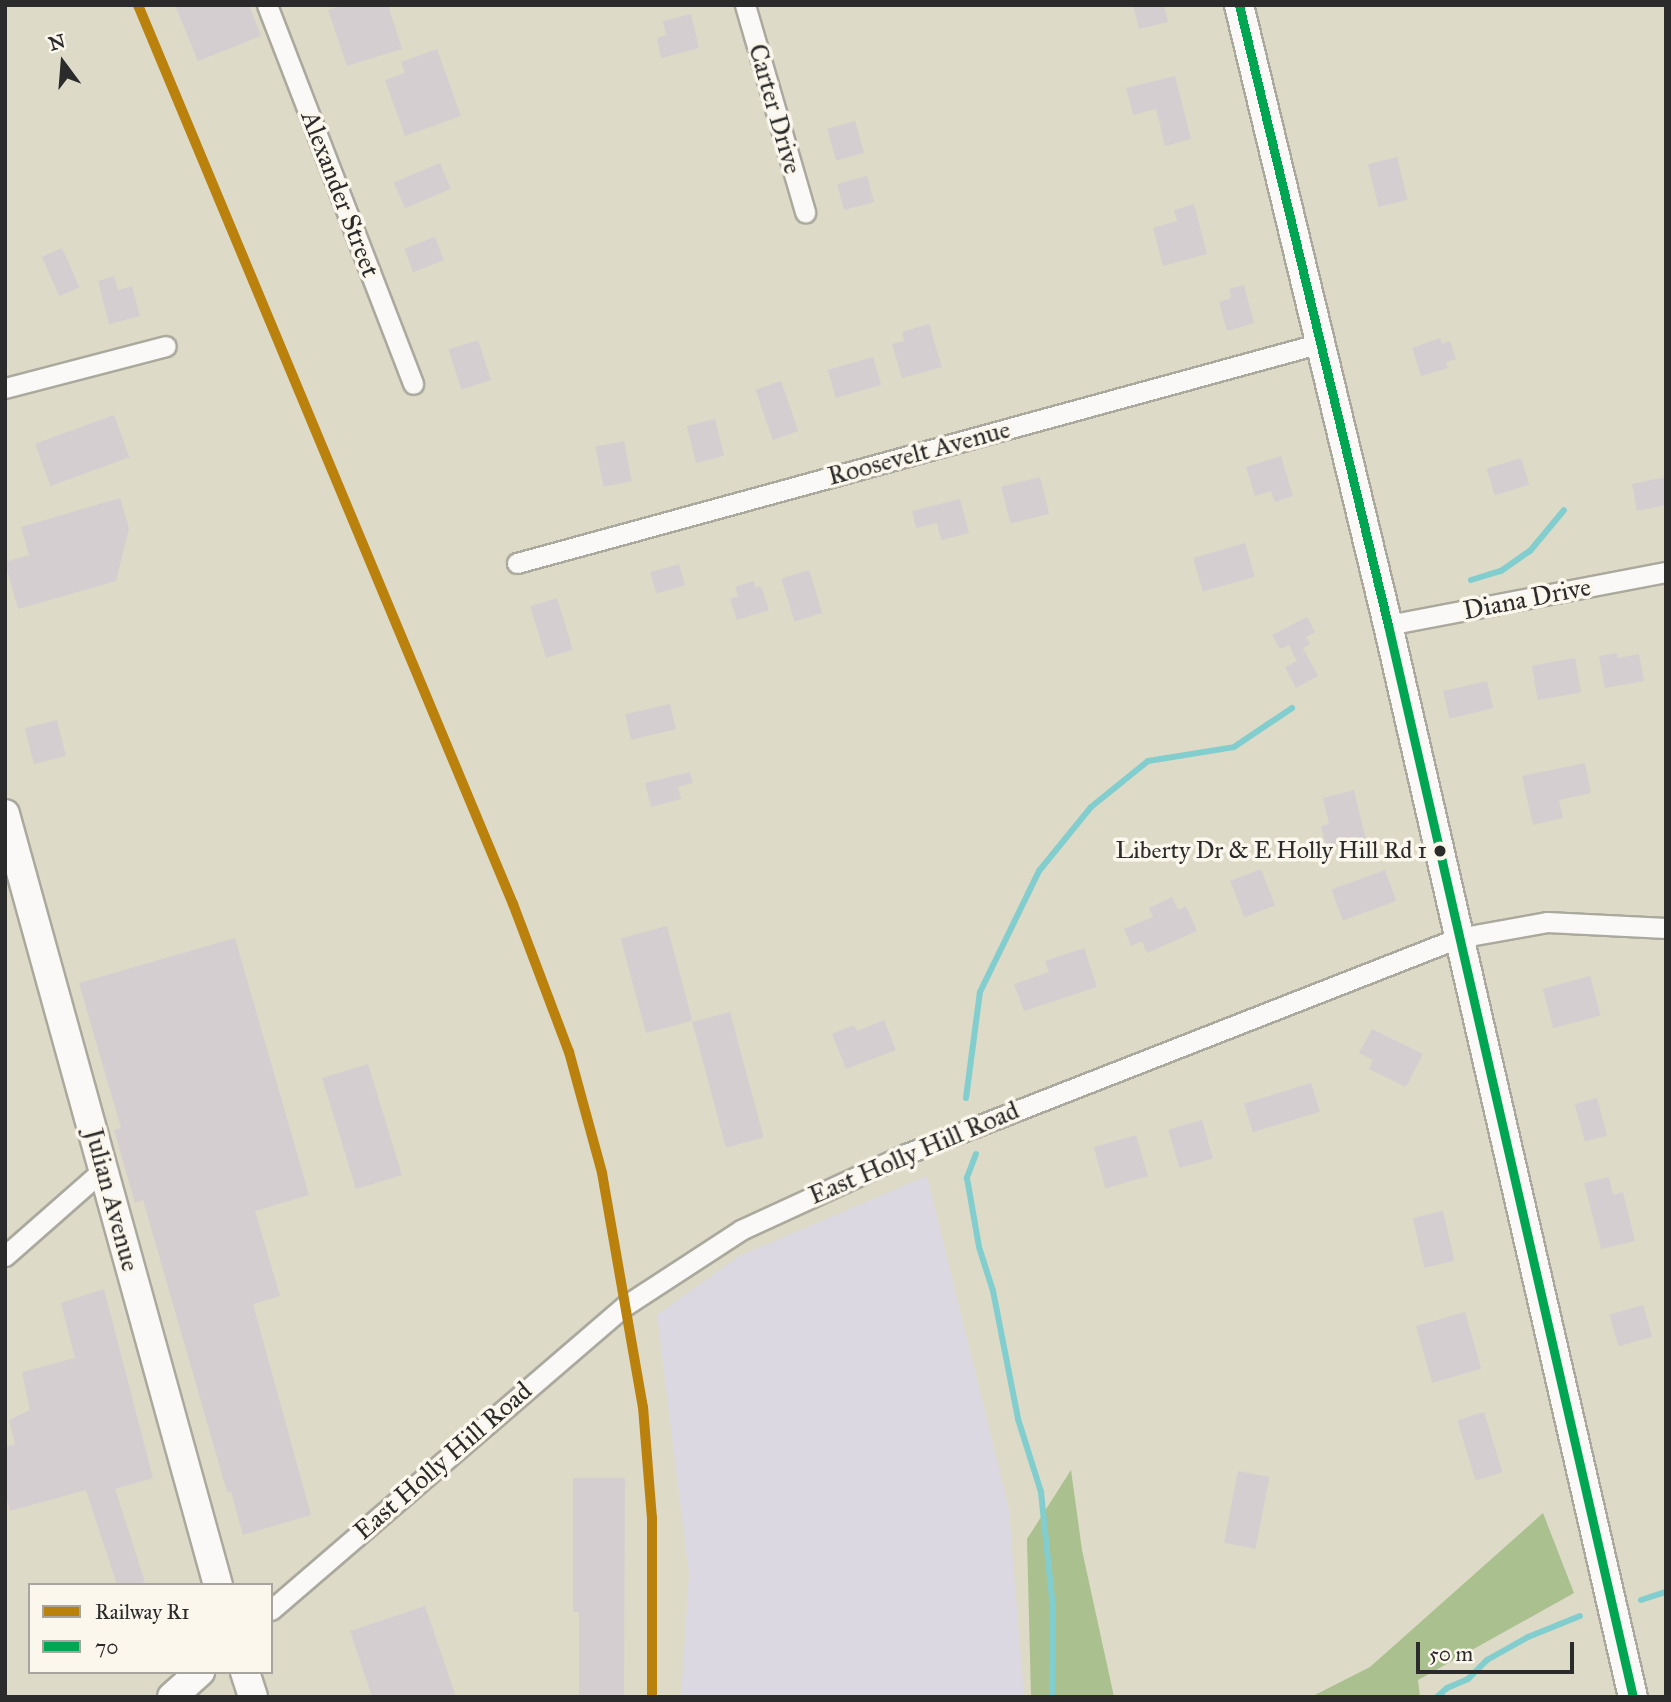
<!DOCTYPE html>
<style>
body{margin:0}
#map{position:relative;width:1671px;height:1702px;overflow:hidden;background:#dddac7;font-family:"IM FELL Great Primer",serif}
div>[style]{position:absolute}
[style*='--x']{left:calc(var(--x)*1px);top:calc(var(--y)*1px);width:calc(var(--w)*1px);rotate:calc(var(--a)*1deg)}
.built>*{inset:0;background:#dbd8e1}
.forest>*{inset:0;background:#aac08f}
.stream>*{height:6px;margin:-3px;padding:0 3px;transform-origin:3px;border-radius:3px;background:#82cdcd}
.building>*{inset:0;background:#d5ced1;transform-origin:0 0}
.roads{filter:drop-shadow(2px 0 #aba99d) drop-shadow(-2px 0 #aba99d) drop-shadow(0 2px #aba99d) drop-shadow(0 -2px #aba99d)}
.street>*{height:19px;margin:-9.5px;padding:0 9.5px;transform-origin:9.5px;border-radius:9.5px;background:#faf9f7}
.secondary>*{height:28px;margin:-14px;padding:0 14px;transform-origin:14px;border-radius:14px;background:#faf9f7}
.bus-1>*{height:9px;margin:-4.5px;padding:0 4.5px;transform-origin:4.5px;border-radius:4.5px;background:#00a651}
.rail-1>*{height:10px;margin:-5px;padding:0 5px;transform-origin:5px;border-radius:5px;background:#ba810d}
.dots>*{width:19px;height:19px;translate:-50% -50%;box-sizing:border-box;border:4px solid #fbf7ec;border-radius:50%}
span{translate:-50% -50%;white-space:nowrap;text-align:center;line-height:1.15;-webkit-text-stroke:7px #fbf7ec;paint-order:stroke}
.bus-label{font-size:24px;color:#2b2b2b}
.right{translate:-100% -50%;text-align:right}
.street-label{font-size:26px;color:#2b2b2b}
.frame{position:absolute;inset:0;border:7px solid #2b2b2b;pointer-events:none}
.legend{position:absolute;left:28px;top:1583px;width:245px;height:91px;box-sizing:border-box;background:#fbf7ec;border:2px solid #a8a59f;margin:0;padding:9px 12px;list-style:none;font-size:21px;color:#2b2b2b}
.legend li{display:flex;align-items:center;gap:14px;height:35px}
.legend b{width:35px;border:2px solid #a8a59f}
.north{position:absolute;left:28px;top:28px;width:70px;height:70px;-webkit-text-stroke:5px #fbf7ec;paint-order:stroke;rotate:344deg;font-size:19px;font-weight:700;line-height:28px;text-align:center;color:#2b2b2b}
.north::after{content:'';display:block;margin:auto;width:24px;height:32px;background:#2b2b2b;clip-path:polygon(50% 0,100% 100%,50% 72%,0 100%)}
.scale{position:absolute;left:1416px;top:1642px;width:158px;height:32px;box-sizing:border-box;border:4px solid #2b2b2b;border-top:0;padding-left:9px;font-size:21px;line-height:24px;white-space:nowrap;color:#2b2b2b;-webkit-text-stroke:5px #fbf7ec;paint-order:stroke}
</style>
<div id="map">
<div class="built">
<i style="clip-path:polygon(927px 1176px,1009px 1509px,1024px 1697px,681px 1697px,689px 1574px,657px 1315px,739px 1256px)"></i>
</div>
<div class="forest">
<i style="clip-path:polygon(1071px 1470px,1082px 1550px,1114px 1697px,1031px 1697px,1027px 1539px)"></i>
<i style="clip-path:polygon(1543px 1513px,1574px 1593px,1418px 1680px,1420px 1697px,1311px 1697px,1370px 1667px)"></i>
</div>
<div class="stream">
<i style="--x:1471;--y:580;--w:31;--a:-17"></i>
<i style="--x:1501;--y:571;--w:35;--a:-35"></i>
<i style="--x:1530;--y:551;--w:53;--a:-50.3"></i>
<i style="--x:966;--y:1098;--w:107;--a:-82.5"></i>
<i style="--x:980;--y:992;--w:135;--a:-64"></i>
<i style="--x:1039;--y:871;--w:82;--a:-50.9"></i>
<i style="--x:1091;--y:807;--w:73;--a:-38.9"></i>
<i style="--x:1148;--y:761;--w:87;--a:-9.2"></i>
<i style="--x:1234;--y:747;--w:70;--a:-33.9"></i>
<i style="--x:976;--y:1154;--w:26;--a:111"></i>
<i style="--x:967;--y:1178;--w:70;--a:80.1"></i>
<i style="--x:979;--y:1247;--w:46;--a:72.3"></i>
<i style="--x:993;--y:1291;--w:130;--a:78.9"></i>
<i style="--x:1018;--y:1419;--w:77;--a:72.5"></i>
<i style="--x:1041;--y:1492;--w:117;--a:84.1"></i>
<i style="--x:1053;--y:1608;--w:89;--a:90.6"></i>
<i style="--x:1641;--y:1600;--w:26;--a:-18"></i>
<i style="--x:1437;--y:1697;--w:13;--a:-42"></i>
<i style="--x:1447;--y:1688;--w:23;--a:-23"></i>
<i style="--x:1468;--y:1679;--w:27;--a:-45"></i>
<i style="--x:1487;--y:1660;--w:47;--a:-29.3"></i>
<i style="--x:1528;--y:1637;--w:56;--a:-22"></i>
</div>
<div class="building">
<i style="clip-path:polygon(175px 5px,249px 5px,261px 36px,198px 61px)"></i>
<i style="clip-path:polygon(344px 5px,388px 5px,402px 49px,347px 66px,328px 10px)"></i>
<i style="clip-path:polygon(1133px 5px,1164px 5px,1168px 22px,1139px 29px)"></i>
<i style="clip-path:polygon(691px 14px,699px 48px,661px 58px,657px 38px,666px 35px,663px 21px)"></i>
<i style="clip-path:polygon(437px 49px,461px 116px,405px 136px,385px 80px,405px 73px,401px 62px)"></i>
<i style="clip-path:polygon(1175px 76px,1191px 139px,1165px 146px,1156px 109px,1133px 115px,1126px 88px)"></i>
<i style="left:855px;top:121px;width:33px;height:29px;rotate:74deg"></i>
<i style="left:1397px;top:157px;width:44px;height:30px;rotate:76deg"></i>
<i style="left:440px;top:163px;width:28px;height:50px;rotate:67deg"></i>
<i style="left:867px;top:176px;width:27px;height:31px;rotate:75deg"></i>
<i style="clip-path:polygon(1194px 204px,1207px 254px,1163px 266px,1153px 228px,1177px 221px,1174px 210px)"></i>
<i style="left:435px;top:237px;width:25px;height:33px;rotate:69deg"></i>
<i style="left:62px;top:248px;width:43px;height:22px;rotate:66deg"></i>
<i style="clip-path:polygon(114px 276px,118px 290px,132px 286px,140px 316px,109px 324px,98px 281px)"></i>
<i style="clip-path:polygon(1244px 285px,1254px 323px,1227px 331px,1219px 302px,1231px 298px,1229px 289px)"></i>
<i style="clip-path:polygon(929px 324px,942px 367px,902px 378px,892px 344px,904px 341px,902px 332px)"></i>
<i style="clip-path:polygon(1440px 338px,1442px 344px,1450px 341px,1456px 359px,1446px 362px,1448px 368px,1421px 376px,1412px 348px)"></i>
<i style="left:478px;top:340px;width:42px;height:31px;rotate:72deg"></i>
<i style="left:873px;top:357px;width:29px;height:47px;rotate:74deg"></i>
<i style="left:781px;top:381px;width:53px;height:27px;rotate:71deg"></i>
<i style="left:114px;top:415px;width:45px;height:84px;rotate:70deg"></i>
<i style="left:715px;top:419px;width:38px;height:29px;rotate:76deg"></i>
<i style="left:624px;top:441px;width:41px;height:29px;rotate:79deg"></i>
<i style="clip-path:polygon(1281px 456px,1293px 496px,1275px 502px,1271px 491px,1255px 496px,1246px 467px)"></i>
<i style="left:1521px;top:458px;width:28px;height:36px;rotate:73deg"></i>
<i style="left:1040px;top:477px;width:38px;height:40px;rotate:76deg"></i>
<i style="clip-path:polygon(1666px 477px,1666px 505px,1637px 511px,1632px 484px)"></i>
<i style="clip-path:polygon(120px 498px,129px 528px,116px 581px,18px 609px,5px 562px,29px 555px,21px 527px)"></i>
<i style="clip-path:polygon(960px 499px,969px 533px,941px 540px,937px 523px,916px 528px,912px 511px)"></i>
<i style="left:1245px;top:543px;width:35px;height:54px;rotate:74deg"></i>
<i style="left:679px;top:564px;width:22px;height:30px;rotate:74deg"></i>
<i style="left:809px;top:570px;width:45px;height:29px;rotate:73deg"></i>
<i style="clip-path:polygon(754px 581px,755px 588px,761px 586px,769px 610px,737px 620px,730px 599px,738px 596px,735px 587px)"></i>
<i style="left:557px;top:598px;width:54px;height:28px;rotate:73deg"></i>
<i style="clip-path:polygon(1307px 617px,1315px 632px,1306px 637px,1310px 644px,1303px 648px,1318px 676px,1296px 688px,1285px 667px,1297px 661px,1289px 645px,1280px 649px,1272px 635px)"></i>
<i style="clip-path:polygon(1617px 653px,1618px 658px,1639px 654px,1644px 681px,1605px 688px,1599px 656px)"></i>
<i style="left:1575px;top:658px;width:35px;height:44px;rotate:80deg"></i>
<i style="left:1487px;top:681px;width:28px;height:45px;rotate:77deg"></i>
<i style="left:670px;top:704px;width:26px;height:46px;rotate:77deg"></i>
<i style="left:57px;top:720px;width:37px;height:33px;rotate:76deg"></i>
<i style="clip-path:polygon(1585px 763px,1591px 793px,1559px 800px,1563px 818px,1533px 825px,1522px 776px)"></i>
<i style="clip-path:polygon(690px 772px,693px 783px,678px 787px,681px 799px,651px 807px,645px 783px)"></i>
<i style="clip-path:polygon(1354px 790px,1366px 840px,1327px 850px,1321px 826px,1329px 824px,1323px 798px)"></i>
<i style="left:1261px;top:869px;width:39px;height:33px;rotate:69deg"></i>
<i style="left:1385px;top:870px;width:33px;height:57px;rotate:70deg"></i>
<i style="clip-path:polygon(1172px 897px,1178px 910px,1186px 906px,1197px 931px,1147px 953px,1142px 941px,1131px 946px,1124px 929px,1153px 917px,1149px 908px)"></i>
<i style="left:667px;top:926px;width:98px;height:48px;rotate:75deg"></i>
<i style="clip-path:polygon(235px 938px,309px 1195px,255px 1211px,280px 1296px,253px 1304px,311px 1515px,243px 1535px,231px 1492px,227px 1492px,143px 1200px,135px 1203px,114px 1130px,121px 1128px,79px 983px)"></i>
<i style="clip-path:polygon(1084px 948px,1097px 987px,1024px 1011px,1014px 984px,1049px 972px,1045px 961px)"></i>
<i style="left:1590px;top:976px;width:41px;height:49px;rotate:75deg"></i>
<i style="left:730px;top:1012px;width:130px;height:39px;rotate:75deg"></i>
<i style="clip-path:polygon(884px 1020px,896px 1050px,846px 1069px,832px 1034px,854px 1025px,857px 1031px)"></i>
<i style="clip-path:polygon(1372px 1029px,1423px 1054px,1406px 1087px,1369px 1069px,1373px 1060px,1359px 1053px)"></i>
<i style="left:368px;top:1064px;width:116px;height:48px;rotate:73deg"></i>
<i style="left:1311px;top:1083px;width:30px;height:70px;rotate:73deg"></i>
<i style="left:1597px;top:1098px;width:39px;height:23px;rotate:75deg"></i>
<i style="left:1202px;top:1120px;width:40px;height:35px;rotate:74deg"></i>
<i style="left:1136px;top:1135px;width:43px;height:44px;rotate:74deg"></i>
<i style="clip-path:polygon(1609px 1177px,1613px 1195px,1623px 1192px,1635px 1241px,1601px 1249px,1584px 1183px)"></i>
<i style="left:1443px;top:1211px;width:51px;height:31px;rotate:77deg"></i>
<i style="clip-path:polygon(104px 1289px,153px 1478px,115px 1489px,145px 1582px,136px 1585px,117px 1585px,86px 1490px,10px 1511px,5px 1493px,5px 1447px,15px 1444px,9px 1420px,30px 1410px,22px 1372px,75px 1358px,61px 1303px)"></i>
<i style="left:1643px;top:1305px;width:33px;height:35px;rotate:74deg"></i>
<i style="left:1465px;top:1312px;width:59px;height:51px;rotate:74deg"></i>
<i style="left:1484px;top:1412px;width:63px;height:28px;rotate:73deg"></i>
<i style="left:1238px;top:1471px;width:32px;height:73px;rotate:11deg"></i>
<i style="clip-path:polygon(573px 1478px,625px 1478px,624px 1697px,579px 1697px,579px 1612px,573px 1612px)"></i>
<i style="clip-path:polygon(425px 1606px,456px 1697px,372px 1697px,350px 1631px)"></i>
</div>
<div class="roads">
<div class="street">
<i style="--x:267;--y:5;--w:406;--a:68.9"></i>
<i style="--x:745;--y:5;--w:216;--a:73.8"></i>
<i style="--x:5;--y:388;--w:166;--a:-14.6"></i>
<i style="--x:517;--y:563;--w:834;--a:-15.3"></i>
<i style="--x:1388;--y:625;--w:283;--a:-10.8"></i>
<i style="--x:5;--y:1256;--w:130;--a:-41.3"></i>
<i style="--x:271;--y:1610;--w:468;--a:-40.7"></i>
<i style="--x:626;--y:1305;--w:137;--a:-33.1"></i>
<i style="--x:741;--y:1230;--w:182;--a:-24.7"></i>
<i style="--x:906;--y:1154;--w:593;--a:-21.37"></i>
<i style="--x:1458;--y:938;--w:90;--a:-10.2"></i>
<i style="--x:1547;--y:922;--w:119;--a:2.9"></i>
</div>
<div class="secondary">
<i style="--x:1239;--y:5;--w:638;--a:76.49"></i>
<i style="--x:1388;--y:625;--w:1100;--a:77.13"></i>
<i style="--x:5;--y:814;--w:800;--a:74.56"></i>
<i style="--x:245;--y:1672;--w:26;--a:72"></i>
<i style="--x:172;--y:1697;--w:38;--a:-42"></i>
</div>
</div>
<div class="bus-1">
<i style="--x:1239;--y:5;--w:638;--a:76.49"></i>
<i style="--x:1388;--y:625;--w:1100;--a:77.13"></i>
</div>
<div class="rail-1">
<i style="--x:138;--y:5;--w:974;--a:67.36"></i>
<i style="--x:513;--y:904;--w:158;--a:69.3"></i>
<i style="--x:569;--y:1052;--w:125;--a:74.7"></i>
<i style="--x:602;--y:1173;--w:238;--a:80.1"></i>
<i style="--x:643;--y:1407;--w:111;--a:85.4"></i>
<i style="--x:652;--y:1518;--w:179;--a:90"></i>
</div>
<div class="dots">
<i style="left:1440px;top:851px;background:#2b2b2b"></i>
</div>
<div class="bus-label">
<span class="right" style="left:1427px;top:851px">Liberty Dr &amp; E Holly Hill Rd 1</span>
</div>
<div class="street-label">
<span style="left:775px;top:109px;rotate:74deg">Carter Drive</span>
<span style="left:340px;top:194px;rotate:69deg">Alexander Street</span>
<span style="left:919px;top:453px;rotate:-15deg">Roosevelt Avenue</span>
<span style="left:1527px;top:599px;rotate:-11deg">Diana Drive</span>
<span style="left:914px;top:1153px;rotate:-23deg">East Holly Hill Road</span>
<span style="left:112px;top:1200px;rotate:75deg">Julian Avenue</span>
<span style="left:443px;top:1461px;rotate:-41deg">East Holly Hill Road</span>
</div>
<div class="frame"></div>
<ul class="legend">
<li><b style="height:9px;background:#ba810d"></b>Railway R1</li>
<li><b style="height:9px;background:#00a651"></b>70</li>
</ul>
<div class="north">N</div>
<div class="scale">50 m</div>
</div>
